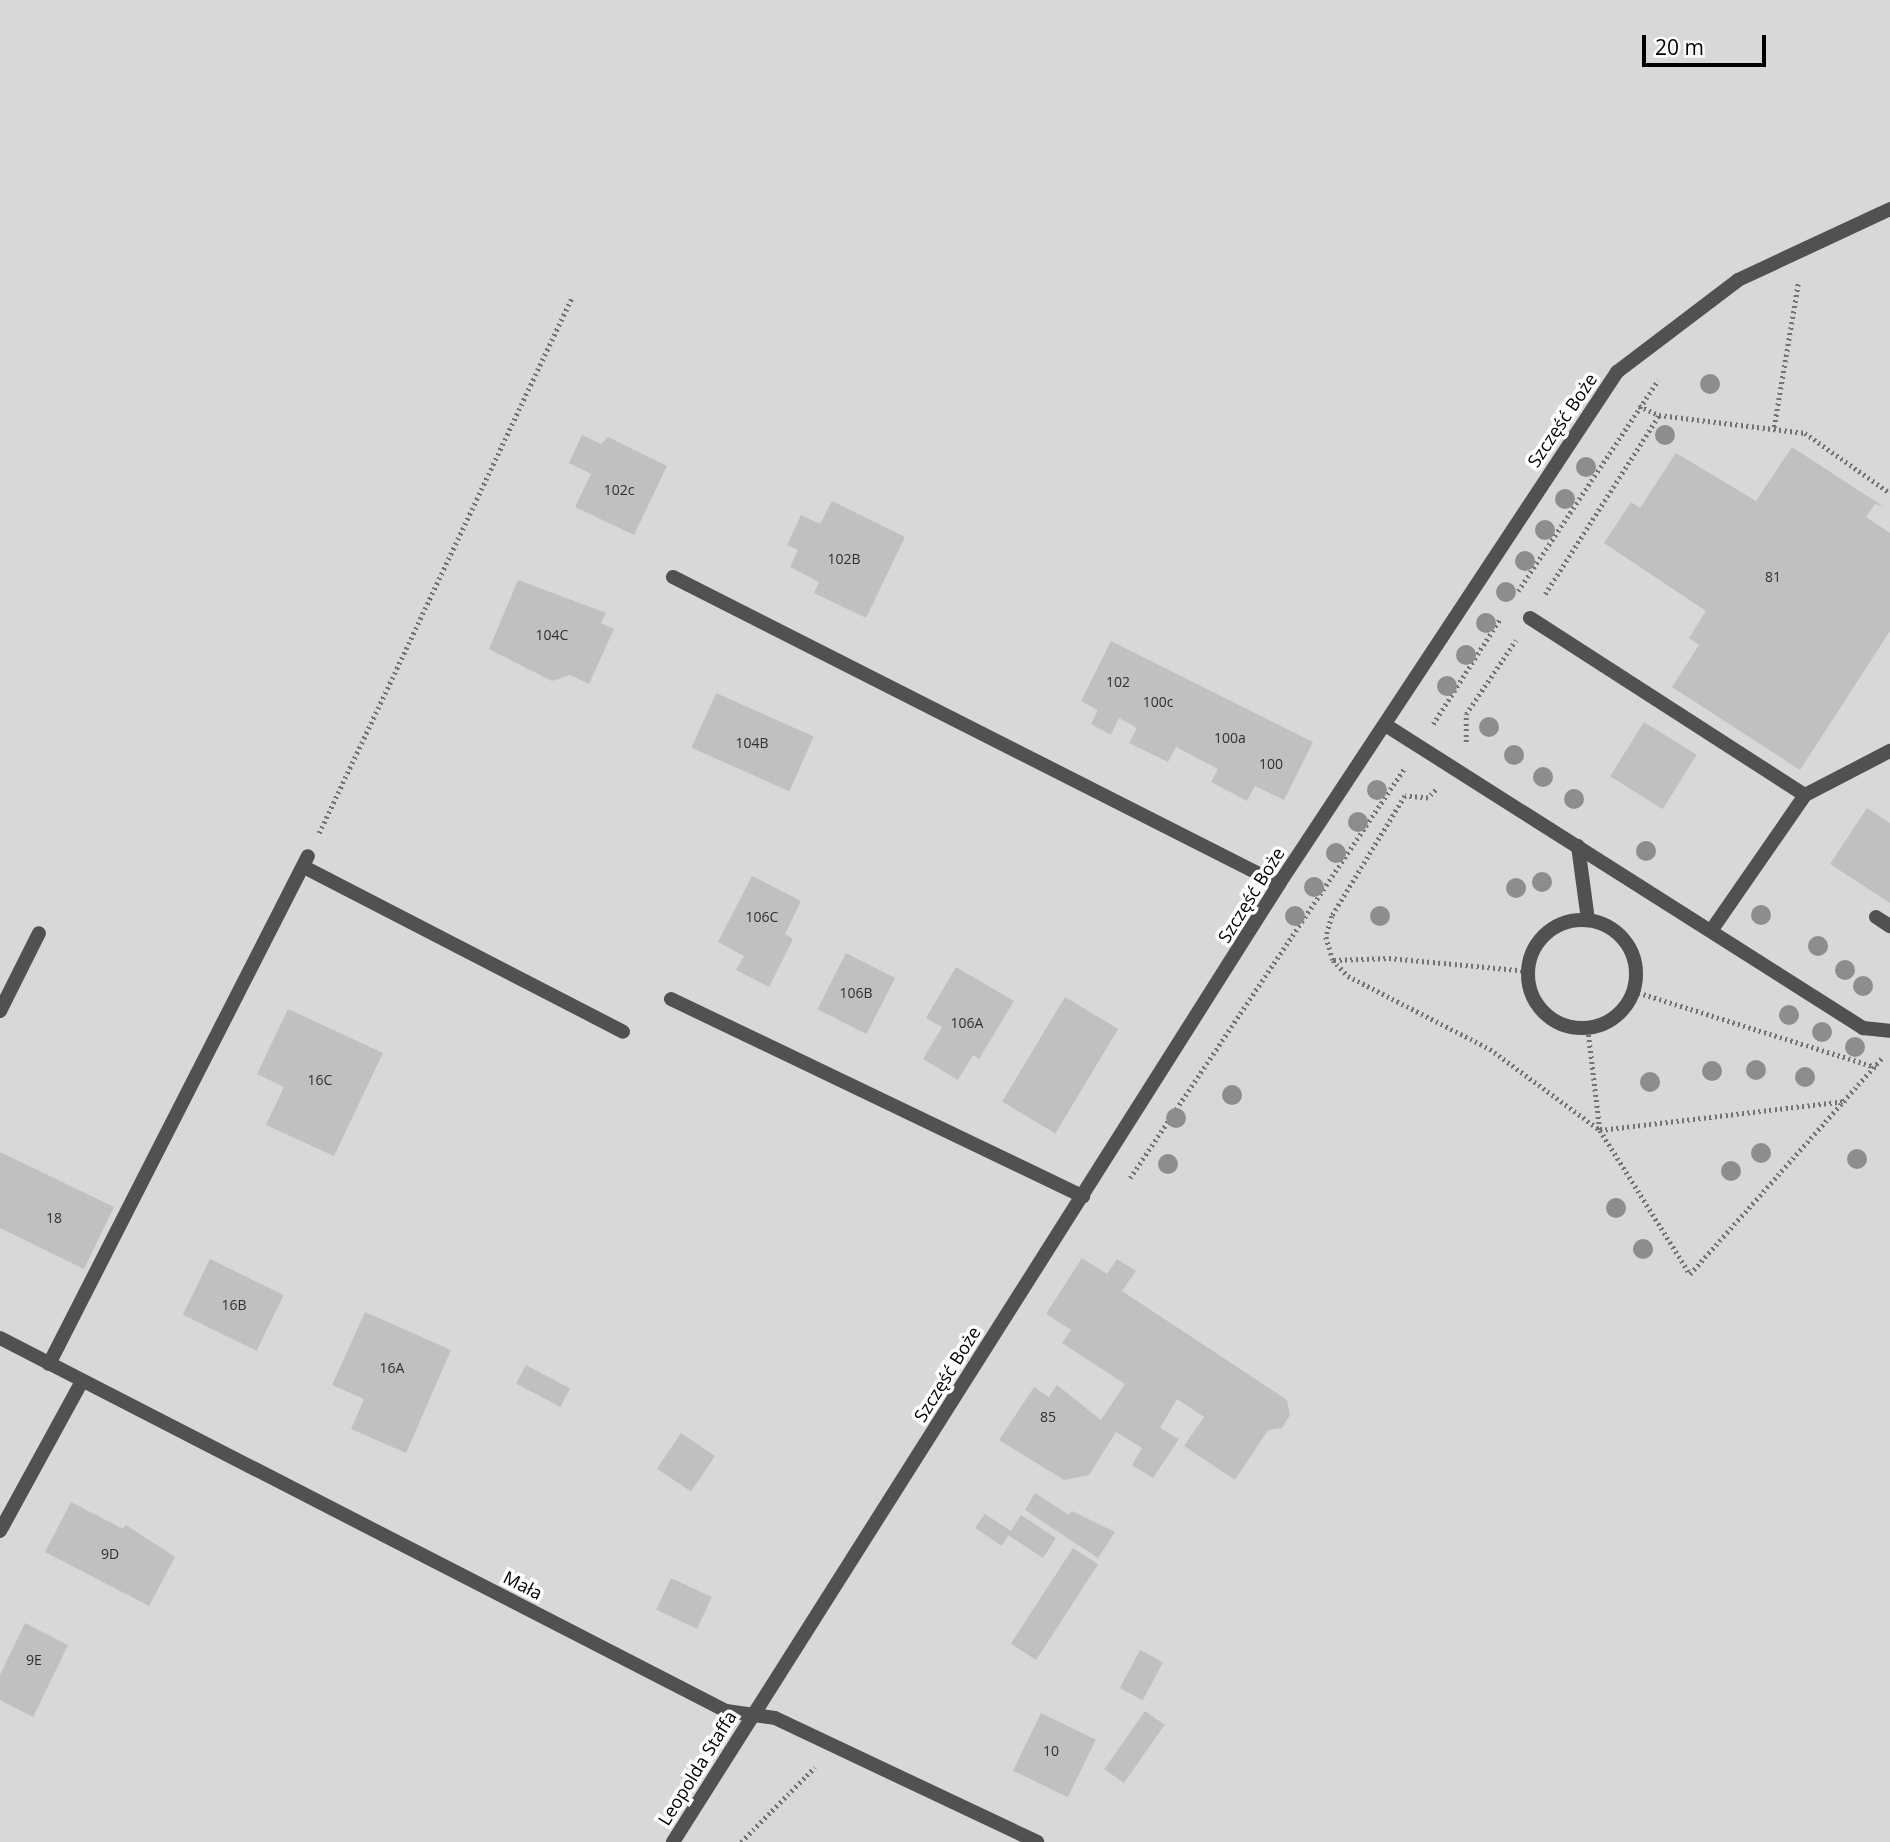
<!DOCTYPE html>
<meta charset="utf-8">
<style>
body{margin:0}
#map{position:relative;width:1890px;height:1842px;overflow:hidden;background:#fff;font-family:"Open Sans",sans-serif}
div>[style]{position:absolute}
[style*='--x']{left:calc(var(--x)*1px);top:calc(var(--y)*1px);width:calc(var(--w)*1px);rotate:calc(var(--a)*1deg)}
.green>*{inset:0;background:#d8d8d8;transform-origin:0 0}
.building>*{inset:0;background:#c0c0c0;transform-origin:0 0}
.path>*{height:4.5px;margin-top:-2.25px;transform-origin:0;background:repeating-linear-gradient(90deg,#737373 0 2px,transparent 0 5.5px)}
.lane>*{height:14px;margin:-7px;padding:0 7px;transform-origin:7px;border-radius:7px;background:#515151}
.lane>.ring{margin:-7px;padding:0;box-sizing:content-box;background:none;border:14px solid #515151;border-radius:50%}
.street>*{height:14px;margin:-7px;padding:0 7px;transform-origin:7px;border-radius:7px;background:#515151}
.trees>*{width:20px;height:20px;margin:-10px;border-radius:50%;background:#8d8d8d}
span{translate:-50% -50%;white-space:nowrap;text-align:center;line-height:1.15;-webkit-text-stroke:7px #fff;paint-order:stroke}
.number-label{font-size:14px;color:#303030}
.number-label span{-webkit-text-stroke-width:0}
.street-label{font-size:18px;color:#000}
.scale{position:absolute;left:1642px;top:35px;width:124px;height:32px;box-sizing:border-box;border:4px solid #000;border-top:0;padding-left:9px;font-size:21px;line-height:24px;white-space:nowrap;color:#000;-webkit-text-stroke:5px #fff;paint-order:stroke}
</style>
<div id="map">
<div class="green">
<i style="left:0;top:0;width:1890px;height:1842px"></i>
</div>
<div class="building">
<i style="clip-path:polygon(582px 435px,601px 444px,608px 437px,667px 466px,634px 535px,575px 507px,591px 474px,569px 463px)"></i>
<i style="clip-path:polygon(1792px 447px,1884px 507px,1875px 504px,1866px 517px,1890px 533px,1890px 631px,1800px 770px,1672px 687px,1699px 645px,1689px 638px,1706px 611px,1604px 543px,1631px 502px,1640px 508px,1676px 453px,1756px 501px)"></i>
<i style="clip-path:polygon(832px 501px,905px 537px,866px 618px,814px 593px,819px 582px,790px 567px,798px 550px,787px 545px,801px 515px,820px 524px)"></i>
<i style="clip-path:polygon(518px 580px,606px 613px,601px 623px,614px 629px,589px 684px,570px 675px,552px 681px,489px 649px)"></i>
<i style="clip-path:polygon(1111px 641px,1313px 742px,1284px 800px,1255px 786px,1247px 801px,1211px 782px,1218px 769px,1176px 747px,1168px 762px,1129px 743px,1137px 728px,1119px 718px,1111px 735px,1091px 724px,1098px 710px,1081px 701px)"></i>
<i style="left:716px;top:693px;width:107px;height:60px;rotate:24deg"></i>
<i style="left:1644px;top:722px;width:62px;height:64px;rotate:32deg"></i>
<i style="clip-path:polygon(1867px 808px,1890px 823px,1890px 903px,1830px 864px)"></i>
<i style="clip-path:polygon(752px 876px,801px 901px,785px 934px,793px 939px,769px 987px,736px 970px,744px 956px,718px 942px)"></i>
<i style="left:846px;top:953px;width:55px;height:63px;rotate:27deg"></i>
<i style="clip-path:polygon(956px 967px,1014px 1001px,979px 1059px,973px 1055px,958px 1080px,923px 1059px,942px 1027px,926px 1018px)"></i>
<i style="left:1065px;top:997px;width:62px;height:122px;rotate:31deg"></i>
<i style="clip-path:polygon(288px 1009px,383px 1053px,334px 1156px,266px 1125px,284px 1087px,257px 1074px)"></i>
<i style="clip-path:polygon(0 1152px,114px 1207px,84px 1269px,0 1228px)"></i>
<i style="clip-path:polygon(1082px 1258px,1107px 1274px,1117px 1259px,1136px 1271px,1122px 1291px,1287px 1400px,1290px 1415px,1282px 1428px,1268px 1430px,1235px 1480px,1184px 1446px,1204px 1417px,1177px 1399px,1160px 1428px,1179px 1439px,1153px 1478px,1132px 1465px,1142px 1448px,1116px 1432px,1089px 1475px,1064px 1480px,999px 1440px,1034px 1387px,1049px 1397px,1057px 1385px,1101px 1420px,1125px 1384px,1062px 1343px,1071px 1330px,1046px 1314px)"></i>
<i style="left:210px;top:1259px;width:82px;height:62px;rotate:26deg"></i>
<i style="clip-path:polygon(365px 1312px,451px 1350px,406px 1453px,351px 1429px,364px 1399px,332px 1385px)"></i>
<i style="left:526px;top:1365px;width:50px;height:21px;rotate:28deg"></i>
<i style="left:681px;top:1433px;width:41px;height:43px;rotate:34deg"></i>
<i style="clip-path:polygon(1035px 1493px,1069px 1515px,1072px 1511px,1115px 1532px,1098px 1558px,1025px 1510px)"></i>
<i style="clip-path:polygon(71px 1502px,123px 1529px,126px 1525px,175px 1557px,149px 1606px,45px 1552px)"></i>
<i style="clip-path:polygon(985px 1514px,1011px 1531px,1021px 1515px,1056px 1538px,1043px 1558px,1008px 1535px,1002px 1546px,975px 1528px)"></i>
<i style="left:1073px;top:1548px;width:30px;height:114px;rotate:33deg"></i>
<i style="left:671px;top:1578px;width:45px;height:35px;rotate:25deg"></i>
<i style="clip-path:polygon(25px 1623px,68px 1645px,33px 1717px,0 1700px,0 1675px)"></i>
<i style="left:1140px;top:1650px;width:26px;height:43px;rotate:28deg"></i>
<i style="left:1145px;top:1711px;width:24px;height:71px;rotate:35deg"></i>
<i style="left:1041px;top:1713px;width:61px;height:64px;rotate:26deg"></i>
</div>
<div class="path">
<i style="--x:1639;--y:406;--w:22;--a:24"></i>
<i style="--x:1774;--y:427;--w:146;--a:-80.5"></i>
<i style="--x:1518;--y:591;--w:253;--a:-56.4"></i>
<i style="--x:1545;--y:594;--w:212;--a:-57.5"></i>
<i style="--x:1659;--y:415;--w:147;--a:7"></i>
<i style="--x:1805;--y:433;--w:104;--a:35.2"></i>
<i style="--x:1433;--y:724;--w:125;--a:-57.5"></i>
<i style="--x:1466;--y:742;--w:28;--a:-90"></i>
<i style="--x:1466;--y:714;--w:89;--a:-56"></i>
<i style="--x:1436;--y:790;--w:11;--a:135"></i>
<i style="--x:1428;--y:798;--w:23;--a:-175"></i>
<i style="--x:1405;--y:796;--w:140;--a:121.3"></i>
<i style="--x:1332;--y:916;--w:22;--a:106"></i>
<i style="--x:1326;--y:937;--w:24;--a:73"></i>
<i style="--x:1333;--y:960;--w:22;--a:47"></i>
<i style="--x:1348;--y:976;--w:160;--a:27.2"></i>
<i style="--x:1490;--y:1049;--w:137;--a:36.4"></i>
<i style="--x:1600;--y:1130;--w:170;--a:58"></i>
<i style="--x:1690;--y:1274;--w:290;--a:-48.4"></i>
<i style="--x:319;--y:833;--w:593;--a:-64.73"></i>
<i style="--x:1334;--y:960;--w:55;--a:-2.1"></i>
<i style="--x:1389;--y:958;--w:140;--a:5.3"></i>
<i style="--x:1633;--y:991;--w:255;--a:17.4"></i>
<i style="--x:1588;--y:1029;--w:102;--a:83.2"></i>
<i style="--x:1600;--y:1130;--w:248;--a:-6.7"></i>
<i style="--x:1130;--y:1178;--w:492;--a:-56.2"></i>
<i style="--x:741;--y:1842;--w:105;--a:-45.4"></i>
</div>
<div class="lane">
<i style="--x:673;--y:577;--w:679;--a:26.87"></i>
<i style="--x:1530;--y:618;--w:327;--a:32.8"></i>
<i style="--x:1387;--y:726;--w:564;--a:32.39"></i>
<i style="--x:1863;--y:1028;--w:27;--a:6"></i>
<i style="--x:1578;--y:846;--w:75;--a:82.3"></i>
<i style="--x:1876;--y:917;--w:17;--a:33"></i>
<i class="ring" style="left:1528px;top:920px;width:94px;height:94px"></i>
<i style="--x:1713;--y:928;--w:162;--a:-55.3"></i>
<i style="--x:1805;--y:795;--w:96;--a:-27.4"></i>
<i style="--x:671;--y:999;--w:457;--a:25.6"></i>
</div>
<div class="street">
<i style="--x:304;--y:867;--w:359;--a:27.3"></i>
<i style="--x:0;--y:1011;--w:87;--a:-63.4"></i>
<i style="--x:0;--y:1338;--w:816;--a:27.19"></i>
<i style="--x:726;--y:1711;--w:49;--a:8.1"></i>
<i style="--x:775;--y:1718;--w:290;--a:25.3"></i>
<i style="--x:49;--y:1364;--w:570;--a:-62.99"></i>
<i style="--x:0;--y:1531;--w:171;--a:-61.3"></i>
<i style="--x:673;--y:1842;--w:1134;--a:-57.68"></i>
<i style="--x:1279;--y:884;--w:614;--a:-56.57"></i>
<i style="--x:1617;--y:372;--w:152;--a:-37.2"></i>
<i style="--x:1738;--y:280;--w:168;--a:-25"></i>
</div>
<div class="trees">
<i style="left:1710px;top:384px"></i>
<i style="left:1665px;top:435px"></i>
<i style="left:1586px;top:467px"></i>
<i style="left:1565px;top:499px"></i>
<i style="left:1545px;top:530px"></i>
<i style="left:1525px;top:561px"></i>
<i style="left:1506px;top:592px"></i>
<i style="left:1486px;top:623px"></i>
<i style="left:1466px;top:655px"></i>
<i style="left:1447px;top:686px"></i>
<i style="left:1489px;top:727px"></i>
<i style="left:1514px;top:755px"></i>
<i style="left:1543px;top:777px"></i>
<i style="left:1377px;top:790px"></i>
<i style="left:1574px;top:799px"></i>
<i style="left:1358px;top:822px"></i>
<i style="left:1646px;top:851px"></i>
<i style="left:1336px;top:853px"></i>
<i style="left:1542px;top:882px"></i>
<i style="left:1314px;top:887px"></i>
<i style="left:1516px;top:888px"></i>
<i style="left:1761px;top:915px"></i>
<i style="left:1295px;top:916px"></i>
<i style="left:1380px;top:916px"></i>
<i style="left:1818px;top:946px"></i>
<i style="left:1845px;top:970px"></i>
<i style="left:1863px;top:986px"></i>
<i style="left:1789px;top:1015px"></i>
<i style="left:1822px;top:1032px"></i>
<i style="left:1855px;top:1047px"></i>
<i style="left:1756px;top:1070px"></i>
<i style="left:1712px;top:1071px"></i>
<i style="left:1805px;top:1077px"></i>
<i style="left:1650px;top:1082px"></i>
<i style="left:1232px;top:1095px"></i>
<i style="left:1176px;top:1118px"></i>
<i style="left:1761px;top:1153px"></i>
<i style="left:1857px;top:1159px"></i>
<i style="left:1168px;top:1164px"></i>
<i style="left:1731px;top:1171px"></i>
<i style="left:1616px;top:1208px"></i>
<i style="left:1643px;top:1249px"></i>
</div>
<div class="number-label">
<span style="left:619px;top:490px">102c</span>
<span style="left:844px;top:559px">102B</span>
<span style="left:1773px;top:577px">81</span>
<span style="left:552px;top:635px">104C</span>
<span style="left:1118px;top:682px">102</span>
<span style="left:1158px;top:702px">100c</span>
<span style="left:1230px;top:738px">100a</span>
<span style="left:752px;top:743px">104B</span>
<span style="left:1271px;top:764px">100</span>
<span style="left:762px;top:917px">106C</span>
<span style="left:856px;top:993px">106B</span>
<span style="left:967px;top:1023px">106A</span>
<span style="left:320px;top:1080px">16C</span>
<span style="left:54px;top:1218px">18</span>
<span style="left:234px;top:1305px">16B</span>
<span style="left:392px;top:1368px">16A</span>
<span style="left:1048px;top:1417px">85</span>
<span style="left:110px;top:1554px">9D</span>
<span style="left:34px;top:1660px">9E</span>
<span style="left:1051px;top:1751px">10</span>
</div>
<div class="street-label">
<span style="left:1562px;top:420px;rotate:-56deg">Szczęść Boże</span>
<span style="left:1251px;top:895px;rotate:-58deg">Szczęść Boże</span>
<span style="left:947px;top:1374px;rotate:-58deg">Szczęść Boże</span>
<span style="left:523px;top:1585px;rotate:27deg">Mała</span>
<span style="left:697px;top:1768px;rotate:-58deg">Leopolda Staffa</span>
</div>
<div class="scale">20 m</div>
</div>
